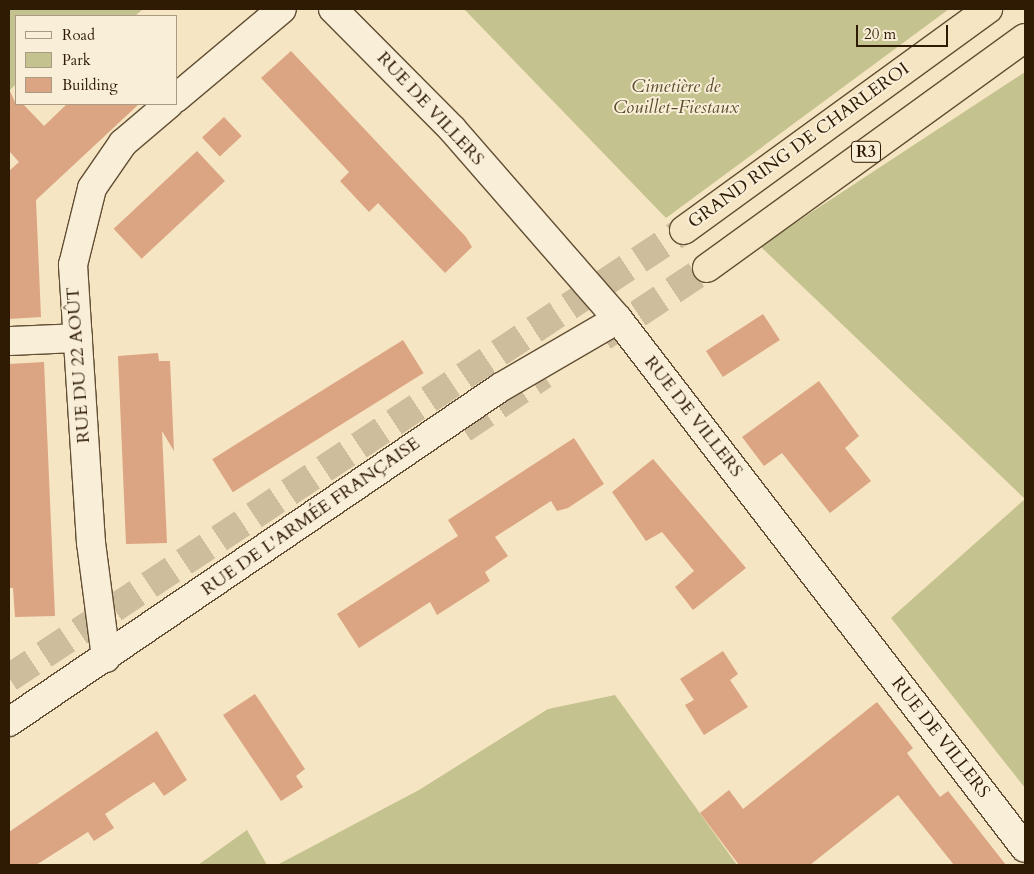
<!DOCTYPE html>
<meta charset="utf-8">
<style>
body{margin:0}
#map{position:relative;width:1034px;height:874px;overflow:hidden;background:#f6e5c2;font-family:Cardo,serif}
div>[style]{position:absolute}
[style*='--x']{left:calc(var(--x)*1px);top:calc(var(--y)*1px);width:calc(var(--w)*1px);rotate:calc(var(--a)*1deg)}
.green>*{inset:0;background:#c4c28e}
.building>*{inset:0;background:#dba482;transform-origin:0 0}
.highway-tunnel>*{height:28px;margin-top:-14px;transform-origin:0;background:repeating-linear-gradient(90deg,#cebd9c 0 28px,transparent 0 42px)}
.roads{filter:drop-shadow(1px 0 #614e34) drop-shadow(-1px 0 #614e34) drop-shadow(0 1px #614e34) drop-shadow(0 -1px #614e34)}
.minor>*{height:28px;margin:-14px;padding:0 14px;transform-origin:14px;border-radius:14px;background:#f9eed7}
.highway>*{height:28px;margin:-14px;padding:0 14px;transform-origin:14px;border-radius:14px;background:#f6e5c2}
span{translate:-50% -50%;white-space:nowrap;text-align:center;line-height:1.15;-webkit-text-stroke:4px #f9eed7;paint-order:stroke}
.shield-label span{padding:1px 4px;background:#f9eed7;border:1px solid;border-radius:4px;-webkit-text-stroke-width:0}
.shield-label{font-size:16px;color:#2f1b04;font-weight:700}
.park-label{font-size:18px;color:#5c4d2d;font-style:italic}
.street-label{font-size:18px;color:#2f1b04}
.frame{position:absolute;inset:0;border:10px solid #2f1b04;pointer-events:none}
.legend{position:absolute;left:15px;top:15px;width:162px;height:90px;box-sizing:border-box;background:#f9eed7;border:1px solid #a89a83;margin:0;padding:6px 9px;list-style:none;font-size:15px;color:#2f1b04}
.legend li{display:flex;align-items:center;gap:10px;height:25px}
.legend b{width:25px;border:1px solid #a89a83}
.scale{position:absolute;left:856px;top:25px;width:92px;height:22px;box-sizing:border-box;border:2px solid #2f1b04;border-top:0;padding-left:6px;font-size:15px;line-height:18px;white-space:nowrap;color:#2f1b04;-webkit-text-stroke:4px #f9eed7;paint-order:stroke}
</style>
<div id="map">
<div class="green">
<i style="clip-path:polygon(9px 9px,143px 9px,135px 16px,16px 16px,16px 84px,9px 91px)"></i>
<i style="clip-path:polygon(464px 9px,949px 9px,666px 218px)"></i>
<i style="clip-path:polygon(1025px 72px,1025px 499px,760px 246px)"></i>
<i style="clip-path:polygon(1025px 499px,1025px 788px,891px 618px)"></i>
<i style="clip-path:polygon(615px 695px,737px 865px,277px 865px,419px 790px,548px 709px)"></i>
<i style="clip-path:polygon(247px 830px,267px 865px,198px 865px)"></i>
</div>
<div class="building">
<i style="clip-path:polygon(291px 51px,466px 237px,472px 247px,445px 273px,378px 203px,369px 212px,340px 181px,349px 172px,261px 78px)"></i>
<i style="clip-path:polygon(9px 89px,16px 104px,23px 104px,44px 126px,67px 104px,139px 104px,36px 200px,41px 317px,9px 319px,9px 171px,19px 162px,9px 151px)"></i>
<i style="left:224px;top:117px;width:26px;height:30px;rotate:47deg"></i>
<i style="left:197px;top:151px;width:41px;height:114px;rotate:47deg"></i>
<i style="left:763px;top:314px;width:31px;height:68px;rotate:57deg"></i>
<i style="left:403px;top:340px;width:39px;height:225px;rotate:58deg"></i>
<i style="clip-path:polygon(158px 353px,159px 361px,170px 361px,174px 451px,162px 431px,167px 543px,126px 544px,118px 356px)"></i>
<i style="clip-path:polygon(44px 362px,55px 616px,15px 617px,13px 588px,9px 588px,9px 364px)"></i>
<i style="clip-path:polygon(819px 381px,859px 436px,845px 448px,871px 481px,830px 513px,782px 453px,764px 466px,742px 437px)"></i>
<i style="clip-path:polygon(574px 438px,604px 484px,568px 508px,557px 511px,551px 501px,495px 537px,508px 556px,485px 572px,490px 581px,437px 615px,430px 602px,359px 648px,337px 614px,458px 536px,448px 520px)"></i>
<i style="clip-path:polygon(653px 459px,746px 568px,693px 610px,675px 587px,694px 571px,662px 532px,646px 541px,612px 492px)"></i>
<i style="clip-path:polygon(723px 651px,738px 674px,730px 680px,748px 707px,704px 735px,685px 705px,694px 700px,680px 679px)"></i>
<i style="clip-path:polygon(255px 694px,305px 769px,296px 776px,303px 787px,281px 801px,223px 715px)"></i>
<i style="clip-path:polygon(877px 702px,913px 748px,907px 753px,940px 797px,948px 791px,1006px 865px,954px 865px,898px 795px,810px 865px,739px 865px,700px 813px,729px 790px,743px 809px)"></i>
<i style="clip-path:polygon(157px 731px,187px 780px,164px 796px,154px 782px,132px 796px,105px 814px,114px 828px,94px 841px,88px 832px,36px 865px,9px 865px,9px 832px)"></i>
</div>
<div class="highway-tunnel">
<i style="--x:603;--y:337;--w:125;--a:-33.6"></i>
<i style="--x:463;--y:429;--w:97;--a:-33.7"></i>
<i style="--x:9;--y:678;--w:810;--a:-33.57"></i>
</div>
<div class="roads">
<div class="minor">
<i style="--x:333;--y:9;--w:170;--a:45.2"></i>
<i style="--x:453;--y:130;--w:251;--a:48.9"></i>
<i style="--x:618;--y:319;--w:667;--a:52.43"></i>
<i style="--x:176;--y:98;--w:138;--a:-40"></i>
<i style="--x:9;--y:341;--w:69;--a:-2.5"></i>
<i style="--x:106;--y:658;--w:116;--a:-97.4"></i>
<i style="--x:91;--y:543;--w:279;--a:-93.7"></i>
<i style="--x:73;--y:265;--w:79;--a:-76.1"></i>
<i style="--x:92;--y:188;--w:55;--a:-55.4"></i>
<i style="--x:123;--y:143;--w:60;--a:-40.3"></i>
<i style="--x:9;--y:722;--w:595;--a:-34.25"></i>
<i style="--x:501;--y:387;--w:135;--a:-30.2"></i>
</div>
<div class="highway">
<i style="--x:684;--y:230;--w:376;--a:-36"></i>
<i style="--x:707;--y:268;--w:392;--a:-35.9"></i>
</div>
</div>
<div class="shield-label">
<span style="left:866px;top:152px">R3</span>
</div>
<div class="park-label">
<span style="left:676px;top:98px">Cimetière de<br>Couillet-Fiestaux</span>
</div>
<div class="street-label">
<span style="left:430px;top:109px;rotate:47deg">RUE DE VILLERS</span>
<span style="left:799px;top:146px;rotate:-36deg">GRAND RING DE CHARLEROI</span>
<span style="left:79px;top:365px;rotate:-94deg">RUE DU 22 AOÛT</span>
<span style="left:693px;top:417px;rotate:52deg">RUE DE VILLERS</span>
<span style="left:311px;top:517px;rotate:-35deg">RUE DE L'ARMÉE FRANÇAISE</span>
<span style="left:940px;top:738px;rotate:52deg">RUE DE VILLERS</span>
</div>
<div class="frame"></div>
<ul class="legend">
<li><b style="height:6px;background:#f9eed7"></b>Road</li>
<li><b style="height:14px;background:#c4c28e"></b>Park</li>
<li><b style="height:14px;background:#dba482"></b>Building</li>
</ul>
<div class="scale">20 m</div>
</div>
